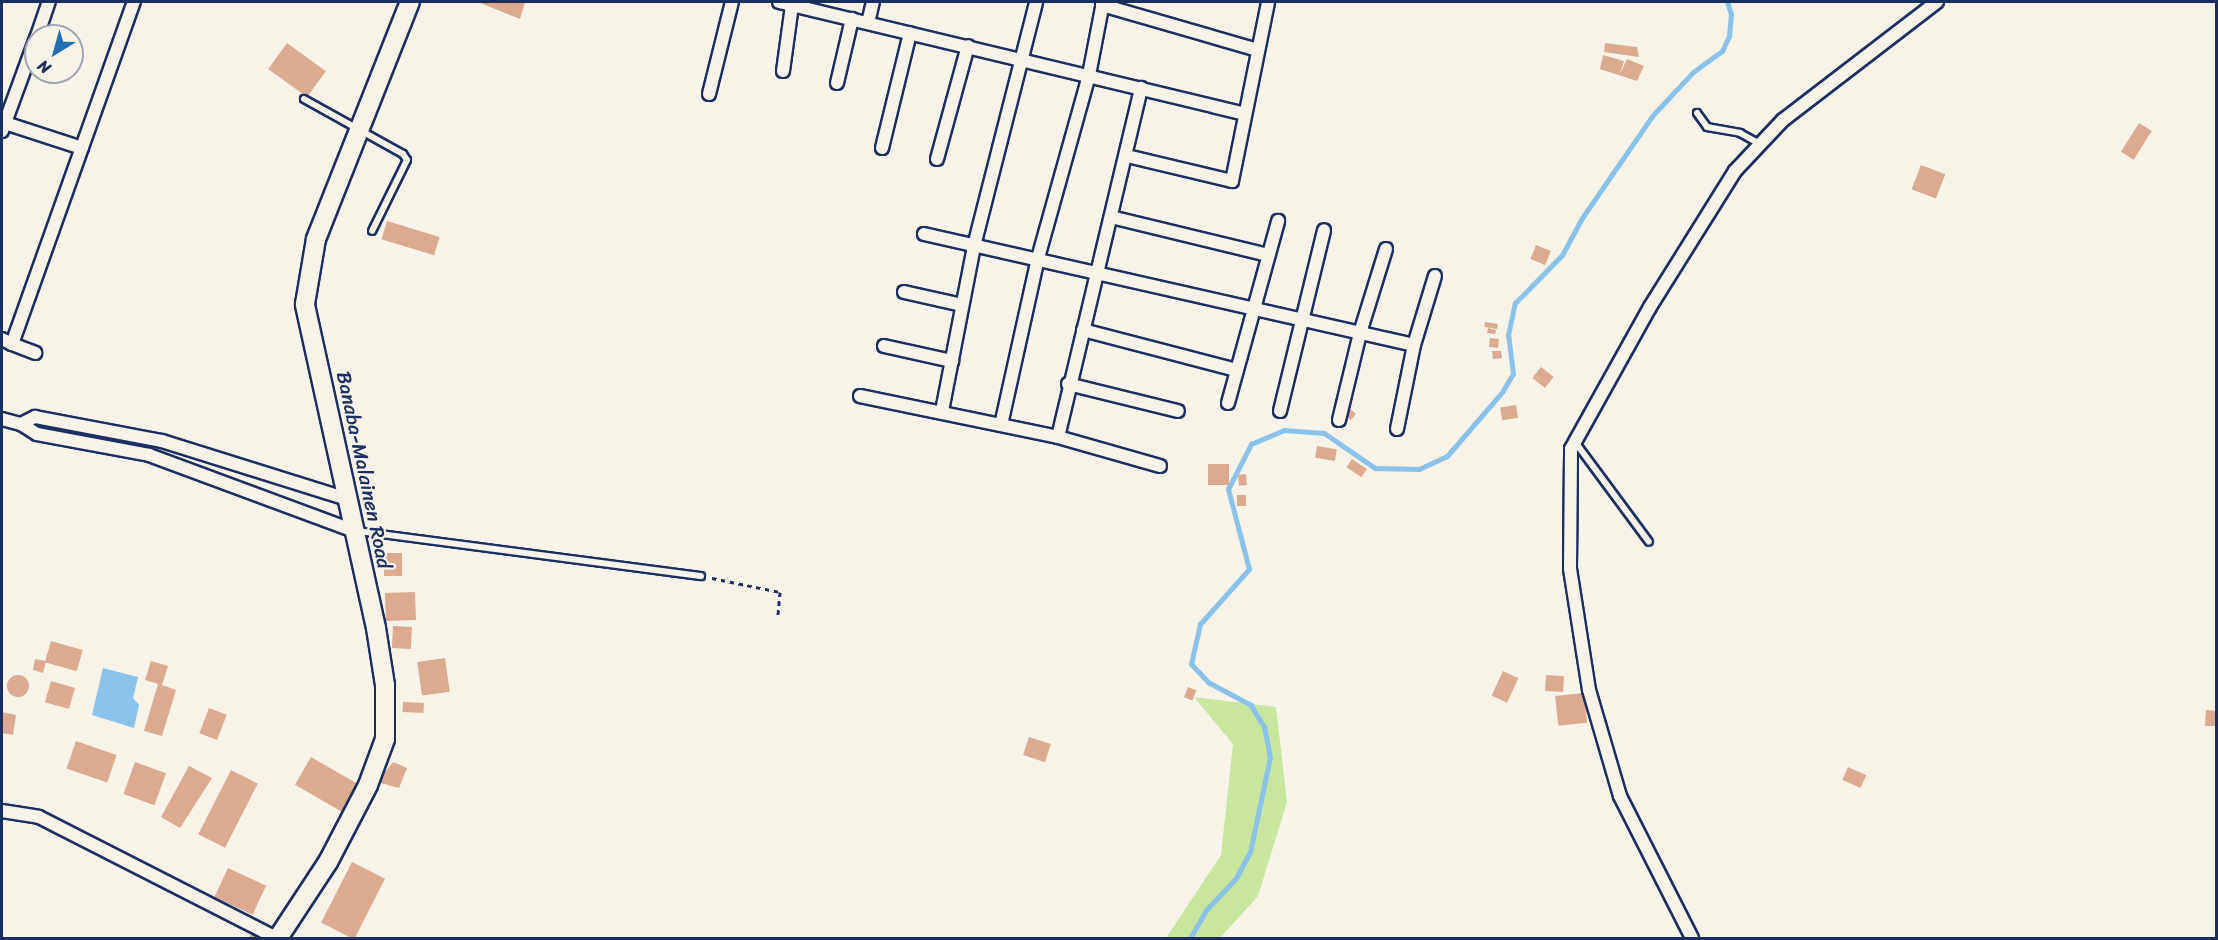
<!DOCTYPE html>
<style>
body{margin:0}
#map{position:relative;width:2218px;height:940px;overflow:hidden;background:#f7f3e8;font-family:Sriracha,sans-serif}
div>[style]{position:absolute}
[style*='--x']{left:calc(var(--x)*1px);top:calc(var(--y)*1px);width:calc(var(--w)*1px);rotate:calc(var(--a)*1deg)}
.green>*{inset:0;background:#c8e69d}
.water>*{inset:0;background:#8ac2e9}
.stream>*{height:5px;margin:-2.5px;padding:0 2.5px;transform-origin:2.5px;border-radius:2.5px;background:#8ac2e9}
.building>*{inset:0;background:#dcaa8f;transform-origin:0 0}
.round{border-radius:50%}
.path>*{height:3px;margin-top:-1.5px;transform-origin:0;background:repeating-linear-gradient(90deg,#1b2f5e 0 4.5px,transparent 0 9px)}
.roads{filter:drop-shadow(2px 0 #1b2f5e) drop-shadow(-2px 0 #1b2f5e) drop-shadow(0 2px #1b2f5e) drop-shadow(0 -2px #1b2f5e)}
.lane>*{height:6px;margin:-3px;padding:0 3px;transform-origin:3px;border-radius:3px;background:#f7f3e8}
.street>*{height:12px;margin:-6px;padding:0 6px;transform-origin:6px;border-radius:6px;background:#f7f3e8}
.secondary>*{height:18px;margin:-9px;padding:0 9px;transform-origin:9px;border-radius:9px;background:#f7f3e8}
span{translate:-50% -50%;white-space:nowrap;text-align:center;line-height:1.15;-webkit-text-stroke:4.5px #f7f3e8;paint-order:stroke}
.street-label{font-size:20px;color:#1b2f5e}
.frame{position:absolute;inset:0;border:3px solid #1b2f5e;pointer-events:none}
.north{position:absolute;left:24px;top:24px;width:60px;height:60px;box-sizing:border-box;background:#f7f3e8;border:2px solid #9fa5b1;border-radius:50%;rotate:217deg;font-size:16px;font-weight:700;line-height:24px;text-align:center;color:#1b2f5e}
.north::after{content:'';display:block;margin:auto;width:21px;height:27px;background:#1f6fb2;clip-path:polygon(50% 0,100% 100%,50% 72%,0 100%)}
</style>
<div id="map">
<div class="green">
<i style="clip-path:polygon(1194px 697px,1276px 707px,1287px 802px,1258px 896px,1220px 938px,1166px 938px,1221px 855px,1233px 744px)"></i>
</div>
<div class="water">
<i style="clip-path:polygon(103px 668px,138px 677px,133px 698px,139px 705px,134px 728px,92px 715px)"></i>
</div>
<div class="stream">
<i style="--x:1190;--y:938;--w:34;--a:-60"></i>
<i style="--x:1207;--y:909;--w:42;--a:-46.9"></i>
<i style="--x:1236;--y:878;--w:30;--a:-62"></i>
<i style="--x:1250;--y:852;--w:97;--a:-78.1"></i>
<i style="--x:1270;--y:757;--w:31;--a:-101"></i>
<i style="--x:1264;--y:727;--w:26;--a:-121"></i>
<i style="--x:1251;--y:705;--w:49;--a:-151.9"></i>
<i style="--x:1208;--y:682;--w:25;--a:-133"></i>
<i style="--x:1191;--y:664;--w:41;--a:-77.3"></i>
<i style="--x:1200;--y:624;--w:74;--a:-48.3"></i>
<i style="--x:1249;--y:569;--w:83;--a:-104.7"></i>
<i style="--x:1228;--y:489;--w:51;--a:-62.9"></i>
<i style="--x:1251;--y:444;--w:36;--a:-23"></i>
<i style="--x:1284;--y:430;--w:40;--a:4.3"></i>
<i style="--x:1324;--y:433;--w:62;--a:34.5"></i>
<i style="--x:1375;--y:468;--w:44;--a:1.3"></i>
<i style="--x:1419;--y:469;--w:31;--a:-25"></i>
<i style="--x:1447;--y:456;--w:84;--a:-49.3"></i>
<i style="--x:1502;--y:392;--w:21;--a:-59"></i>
<i style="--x:1513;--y:374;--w:39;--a:-97"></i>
<i style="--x:1508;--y:335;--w:33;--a:-78"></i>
<i style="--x:1515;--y:303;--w:67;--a:-45.6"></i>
<i style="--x:1562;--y:255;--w:42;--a:-61.6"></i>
<i style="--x:1582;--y:218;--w:124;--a:-55.5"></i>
<i style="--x:1652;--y:116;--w:60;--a:-47"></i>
<i style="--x:1693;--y:72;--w:36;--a:-36"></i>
<i style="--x:1722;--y:51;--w:17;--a:-65"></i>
<i style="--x:1729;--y:36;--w:22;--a:-85"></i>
<i style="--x:1731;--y:14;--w:13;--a:-108"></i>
</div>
<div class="building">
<i style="clip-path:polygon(478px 2px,525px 2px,520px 19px)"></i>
<i style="left:287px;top:43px;width:48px;height:32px;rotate:36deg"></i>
<i style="clip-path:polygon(1605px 43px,1637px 47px,1639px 57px,1604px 52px)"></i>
<i style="clip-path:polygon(1603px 55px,1624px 61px,1620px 74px,1627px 59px,1644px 66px,1637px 81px,1600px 69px)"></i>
<i style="left:2139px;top:123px;width:15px;height:34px;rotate:32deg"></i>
<i style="left:1921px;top:165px;width:26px;height:26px;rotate:21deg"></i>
<i style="left:387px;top:221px;width:55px;height:19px;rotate:17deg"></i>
<i style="left:1536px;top:245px;width:16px;height:15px;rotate:22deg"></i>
<i style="left:1485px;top:322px;width:13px;height:5px;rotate:9deg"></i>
<i style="clip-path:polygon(1488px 328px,1496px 330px,1495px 334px,1487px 333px)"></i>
<i style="left:1490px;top:338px;width:9px;height:9px;rotate:6deg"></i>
<i style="clip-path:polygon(1492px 351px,1501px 351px,1502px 358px,1493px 359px)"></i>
<i style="left:1541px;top:367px;width:16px;height:14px;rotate:38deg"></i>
<i style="left:1516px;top:405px;width:13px;height:16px;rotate:81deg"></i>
<i style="left:1347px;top:406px;width:12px;height:8px;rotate:42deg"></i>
<i style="left:1317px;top:446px;width:20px;height:12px;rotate:9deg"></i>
<i style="left:1352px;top:459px;width:18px;height:10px;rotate:34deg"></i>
<i style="left:1208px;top:464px;width:21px;height:21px"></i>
<i style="left:1246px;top:474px;width:11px;height:8px;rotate:85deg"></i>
<i style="left:1237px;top:495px;width:9px;height:11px"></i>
<i style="left:384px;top:553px;width:18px;height:23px"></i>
<i style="left:415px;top:592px;width:28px;height:30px;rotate:88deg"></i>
<i style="left:393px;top:626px;width:19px;height:22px;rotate:3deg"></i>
<i style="left:51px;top:641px;width:33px;height:22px;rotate:16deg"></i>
<i style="left:445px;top:658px;width:34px;height:28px;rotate:82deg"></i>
<i style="clip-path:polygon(35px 659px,46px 661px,43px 673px,33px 670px)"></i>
<i style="clip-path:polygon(151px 661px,168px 666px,162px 685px,176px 690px,162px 736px,144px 731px,158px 684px,145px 680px)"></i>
<i style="left:1503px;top:671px;width:17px;height:27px;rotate:25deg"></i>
<i class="round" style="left:7px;top:675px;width:22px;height:22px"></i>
<i style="left:1546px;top:675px;width:18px;height:16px;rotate:3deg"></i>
<i style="left:51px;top:681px;width:25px;height:22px;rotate:16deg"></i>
<i style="left:1188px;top:687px;width:9px;height:11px;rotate:21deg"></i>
<i style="left:1584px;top:693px;width:30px;height:29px;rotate:84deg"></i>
<i style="left:403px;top:702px;width:21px;height:10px;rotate:3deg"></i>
<i style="left:209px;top:708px;width:19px;height:27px;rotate:21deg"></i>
<i style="clip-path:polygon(2206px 710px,2216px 711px,2216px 726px,2205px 726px)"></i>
<i style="clip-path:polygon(2px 712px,16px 715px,13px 735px,2px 733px)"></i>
<i style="left:1029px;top:737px;width:23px;height:19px;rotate:18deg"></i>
<i style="left:76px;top:741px;width:43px;height:29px;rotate:19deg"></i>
<i style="left:311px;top:757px;width:59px;height:32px;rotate:30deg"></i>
<i style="left:135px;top:762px;width:33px;height:34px;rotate:20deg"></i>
<i style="clip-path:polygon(393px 762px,407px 768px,399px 788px,377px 782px)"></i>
<i style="clip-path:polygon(189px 766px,212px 778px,180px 828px,161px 817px)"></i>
<i style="left:1848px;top:767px;width:20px;height:14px;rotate:24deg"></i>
<i style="left:231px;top:770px;width:30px;height:72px;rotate:27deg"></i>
<i style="left:352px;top:862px;width:37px;height:68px;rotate:27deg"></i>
<i style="left:228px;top:868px;width:42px;height:32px;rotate:25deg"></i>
<i style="clip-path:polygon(253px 932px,260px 938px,248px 938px)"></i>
</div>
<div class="path">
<i style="--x:712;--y:578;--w:69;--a:11.6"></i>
<i style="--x:780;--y:592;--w:24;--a:95"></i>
</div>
<div class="roads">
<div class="lane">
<i style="--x:304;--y:99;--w:113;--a:29.1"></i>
<i style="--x:403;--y:154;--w:7;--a:56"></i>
<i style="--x:407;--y:160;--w:79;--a:116.2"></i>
<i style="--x:1697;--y:113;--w:17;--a:54"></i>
<i style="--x:1707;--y:127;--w:34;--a:10"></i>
<i style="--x:1740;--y:133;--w:23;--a:29"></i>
<i style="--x:1575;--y:442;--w:124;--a:53.5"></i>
<i style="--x:358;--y:531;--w:346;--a:7.5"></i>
</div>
<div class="street">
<i style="--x:779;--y:2;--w:479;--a:13.5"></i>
<i style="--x:1102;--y:5;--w:162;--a:16.1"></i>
<i style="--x:868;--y:23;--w:22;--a:-77"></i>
<i style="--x:37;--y:36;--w:36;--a:-71"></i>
<i style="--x:783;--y:71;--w:67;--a:-82.2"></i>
<i style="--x:837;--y:83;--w:66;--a:-76.8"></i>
<i style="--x:709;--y:94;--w:95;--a:-76"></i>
<i style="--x:2;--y:122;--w:84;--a:18"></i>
<i style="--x:2;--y:131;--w:99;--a:-69.9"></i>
<i style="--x:882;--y:148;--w:118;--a:-76.3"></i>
<i style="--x:1127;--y:156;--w:108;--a:13.4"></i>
<i style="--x:1232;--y:181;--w:183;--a:-78.6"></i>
<i style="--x:937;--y:159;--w:117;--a:-74.7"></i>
<i style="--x:1111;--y:217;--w:162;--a:13.6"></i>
<i style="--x:924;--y:234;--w:502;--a:12.76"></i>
<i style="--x:904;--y:292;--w:59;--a:12.6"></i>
<i style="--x:1083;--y:330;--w:159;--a:14.6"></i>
<i style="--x:2;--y:339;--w:11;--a:27"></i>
<i style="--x:12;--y:344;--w:363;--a:-70.4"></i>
<i style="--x:12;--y:344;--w:25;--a:21"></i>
<i style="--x:884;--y:346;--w:70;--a:12.4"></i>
<i style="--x:1068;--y:384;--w:113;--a:13.8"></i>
<i style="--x:860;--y:396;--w:202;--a:11.7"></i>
<i style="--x:1058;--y:437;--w:106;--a:15.9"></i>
<i style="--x:1228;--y:403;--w:189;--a:-74.6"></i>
<i style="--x:942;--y:411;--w:168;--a:-79"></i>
<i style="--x:974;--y:246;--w:252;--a:-75.7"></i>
<i style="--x:1280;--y:411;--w:186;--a:-76.3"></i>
<i style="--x:2;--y:419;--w:20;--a:15"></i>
<i style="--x:21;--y:424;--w:19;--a:32"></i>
<i style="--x:37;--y:434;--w:114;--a:10.6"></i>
<i style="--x:149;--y:455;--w:219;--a:20.3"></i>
<i style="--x:1339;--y:420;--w:89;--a:-76.4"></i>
<i style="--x:1360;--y:333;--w:88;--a:-72.8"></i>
<i style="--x:21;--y:424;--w:16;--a:-27"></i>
<i style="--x:35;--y:417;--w:129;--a:10.7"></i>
<i style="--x:162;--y:441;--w:194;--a:17.4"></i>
<i style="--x:1001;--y:425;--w:171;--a:-77.5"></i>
<i style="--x:1038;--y:258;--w:190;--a:-74.4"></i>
<i style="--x:1089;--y:75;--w:74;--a:-79.1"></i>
<i style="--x:1397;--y:429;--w:86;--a:-78.6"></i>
<i style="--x:1414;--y:345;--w:72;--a:-73.1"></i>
<i style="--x:1058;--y:437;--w:359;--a:-76.6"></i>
<i style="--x:2;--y:811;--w:37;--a:9"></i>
<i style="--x:39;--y:817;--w:266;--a:27"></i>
<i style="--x:1692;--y:938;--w:159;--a:-116.9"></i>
<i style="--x:1620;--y:796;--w:110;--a:-106.3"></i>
<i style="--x:1589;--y:690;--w:123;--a:-98.9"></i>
<i style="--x:1570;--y:568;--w:119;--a:-89.5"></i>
<i style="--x:1571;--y:449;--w:162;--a:-60.9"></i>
<i style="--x:1650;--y:307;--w:160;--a:-58"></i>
<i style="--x:1735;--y:171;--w:70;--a:-46.7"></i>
<i style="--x:1783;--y:120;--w:194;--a:-37.5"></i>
</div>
<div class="secondary">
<i style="--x:278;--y:938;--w:91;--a:-56.7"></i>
<i style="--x:328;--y:862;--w:87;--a:-62.5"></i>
<i style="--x:368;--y:785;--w:49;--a:-69.7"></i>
<i style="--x:385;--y:739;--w:54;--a:-90"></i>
<i style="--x:385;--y:685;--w:58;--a:-99"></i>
<i style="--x:376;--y:628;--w:332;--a:-102.4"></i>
<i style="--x:305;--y:304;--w:66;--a:-80.4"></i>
<i style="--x:316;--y:239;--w:255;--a:-68.4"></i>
</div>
</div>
<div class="street-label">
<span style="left:364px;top:470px;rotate:78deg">Banaba-Malainen Road</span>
</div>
<div class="frame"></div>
<div class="north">N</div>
</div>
